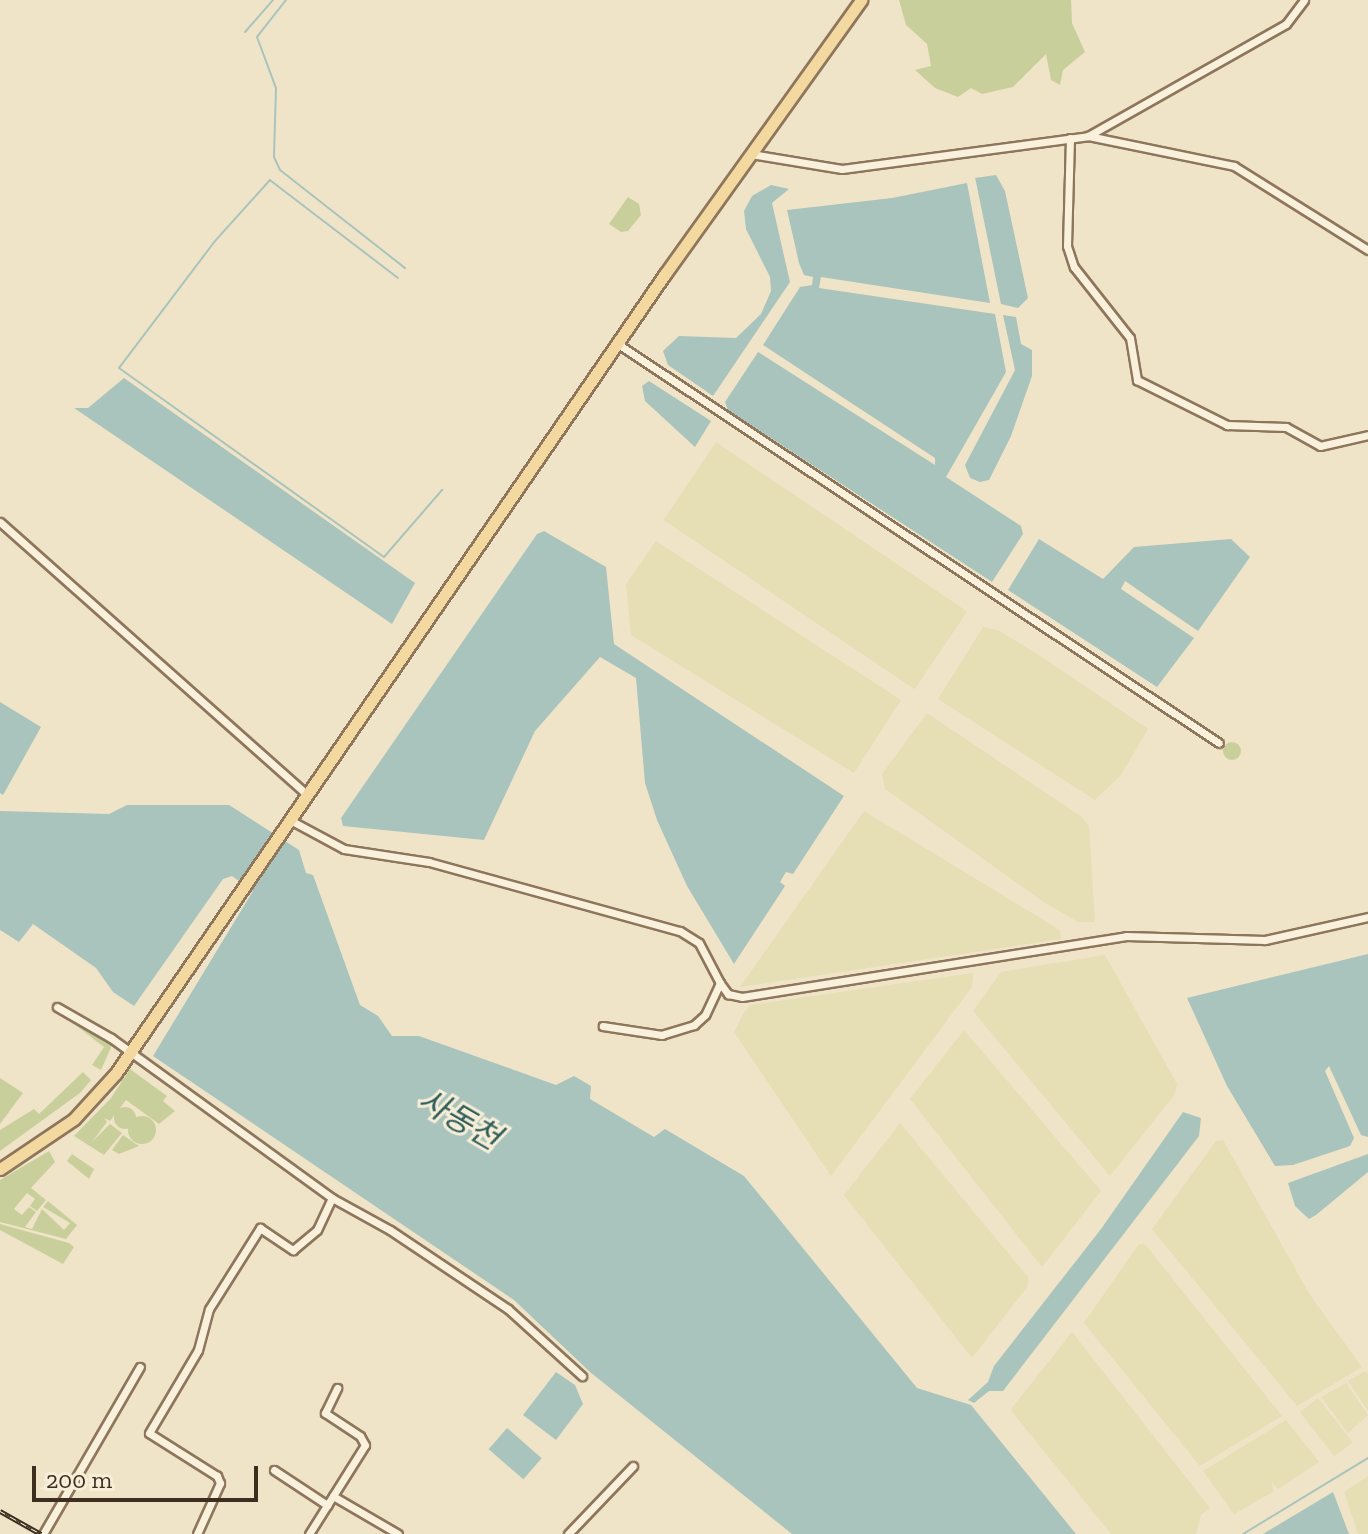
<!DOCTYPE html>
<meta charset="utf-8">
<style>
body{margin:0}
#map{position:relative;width:1368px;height:1534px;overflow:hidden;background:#f0e4c8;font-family:"Zilla Slab","Noto Sans KR",serif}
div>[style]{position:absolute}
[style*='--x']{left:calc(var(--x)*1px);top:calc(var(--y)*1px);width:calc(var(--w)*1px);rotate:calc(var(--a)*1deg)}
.farmland>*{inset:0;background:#e6deb5;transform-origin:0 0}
.green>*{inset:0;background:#c9cf9b}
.round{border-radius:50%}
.water>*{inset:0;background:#a9c4bc;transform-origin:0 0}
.stream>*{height:2px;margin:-1px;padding:0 1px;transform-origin:1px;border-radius:1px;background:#a9c4bc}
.roads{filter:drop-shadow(2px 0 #8d765c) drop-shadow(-2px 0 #8d765c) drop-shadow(0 2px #8d765c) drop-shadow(0 -2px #8d765c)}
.minor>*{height:7px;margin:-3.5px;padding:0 3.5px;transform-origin:3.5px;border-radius:3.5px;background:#faf1dc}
.primary>*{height:11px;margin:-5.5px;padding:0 5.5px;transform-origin:5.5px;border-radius:5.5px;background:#f3d9a0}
.rail>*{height:5px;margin-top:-2.5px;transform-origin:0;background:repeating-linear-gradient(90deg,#f7eed8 0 6px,#3d2e20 0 12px);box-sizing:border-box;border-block:2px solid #3d2e20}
span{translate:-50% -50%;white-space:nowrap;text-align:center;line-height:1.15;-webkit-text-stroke:6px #f7eed8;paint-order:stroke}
.water-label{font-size:32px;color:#2f5d5a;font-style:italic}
.scale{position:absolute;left:32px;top:1466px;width:226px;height:36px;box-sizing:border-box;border:4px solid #3d2e20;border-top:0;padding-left:10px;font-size:24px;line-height:28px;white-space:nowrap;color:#3d2e20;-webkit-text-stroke:6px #f7eed8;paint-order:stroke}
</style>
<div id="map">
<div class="farmland">
<i style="left:716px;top:442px;width:303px;height:94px;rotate:34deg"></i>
<i style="clip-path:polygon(656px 541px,901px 700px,854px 773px,631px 635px,626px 584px)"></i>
<i style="clip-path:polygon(983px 627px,998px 630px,1042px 657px,1148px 729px,1121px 775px,1095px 800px,938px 699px)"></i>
<i style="clip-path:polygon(927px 713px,1082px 817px,1089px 826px,1095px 922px,1078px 922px,1045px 903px,885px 789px,882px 774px)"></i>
<i style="clip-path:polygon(864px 811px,1060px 930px,1061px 939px,740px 987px)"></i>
<i style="clip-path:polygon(1105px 955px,1177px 1084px,1175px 1094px,1110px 1176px,973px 1011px,1001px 972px)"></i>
<i style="clip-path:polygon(973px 973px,972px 987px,831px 1176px,734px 1032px,743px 1014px,750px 1005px)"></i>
<i style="clip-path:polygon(964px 1030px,1101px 1191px,1042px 1267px,910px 1099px)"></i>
<i style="clip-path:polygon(900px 1123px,1028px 1277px,1028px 1286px,972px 1358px,844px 1195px)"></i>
<i style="clip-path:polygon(1223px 1140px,1310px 1295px,1362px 1367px,1297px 1406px,1152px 1229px,1216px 1141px)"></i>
<i style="clip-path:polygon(1144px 1243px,1282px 1416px,1200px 1466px,1084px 1323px,1138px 1245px)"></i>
<i style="clip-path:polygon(1072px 1332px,1210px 1508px,1201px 1515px,1196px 1534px,1111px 1534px,1013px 1413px,1011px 1409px)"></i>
<i style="clip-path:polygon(1365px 1371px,1368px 1374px,1368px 1411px,1348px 1381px)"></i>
<i style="clip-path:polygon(1346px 1383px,1368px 1415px,1348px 1433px,1321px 1397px)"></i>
<i style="left:1318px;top:1398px;width:56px;height:23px;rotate:52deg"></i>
<i style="clip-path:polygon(1286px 1420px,1319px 1462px,1278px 1489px,1272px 1482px,1273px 1492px,1234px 1514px,1203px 1471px)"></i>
<i style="clip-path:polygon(1368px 1476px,1368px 1534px,1358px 1534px,1344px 1492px)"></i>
</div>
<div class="green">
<i style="clip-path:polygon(899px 0,1071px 0,1072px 23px,1085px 52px,1063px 70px,1060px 85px,1051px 80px,1046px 54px,1013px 87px,982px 94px,971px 88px,958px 97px,935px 88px,915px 70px,931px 66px,927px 44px,906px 25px)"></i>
<i style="clip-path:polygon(628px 197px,639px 204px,641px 215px,628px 231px,621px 232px,609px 224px)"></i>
<i class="round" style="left:1223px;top:742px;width:18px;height:18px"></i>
<i style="clip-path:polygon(65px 1017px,113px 1043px,101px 1070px,92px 1065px,104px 1047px)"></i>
<i style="clip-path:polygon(130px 1069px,167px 1096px,163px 1101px,175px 1111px,159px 1124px,126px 1100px,110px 1121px,104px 1118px,107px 1122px,92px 1142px,110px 1124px,122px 1133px,104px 1155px,74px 1136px,111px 1098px)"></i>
<i style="clip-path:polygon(83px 1072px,91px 1080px,80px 1093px,0 1151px,0 1130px,34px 1109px,39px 1114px)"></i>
<i style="clip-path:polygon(0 1078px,23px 1093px,0 1124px)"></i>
<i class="round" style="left:114px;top:1107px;width:22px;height:22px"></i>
<i class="round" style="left:128px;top:1116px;width:28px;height:28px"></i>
<i style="clip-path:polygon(123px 1135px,139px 1146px,119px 1154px,112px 1150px)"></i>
<i style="clip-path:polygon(49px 1151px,55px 1162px,31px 1188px,46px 1200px,37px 1211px,30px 1206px,35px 1199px,27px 1193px,14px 1209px,22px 1215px,29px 1207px,36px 1212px,25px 1227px,32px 1229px,42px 1209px,64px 1230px,70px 1223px,43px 1207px,48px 1201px,77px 1225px,66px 1239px,0 1222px,0 1180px)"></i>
<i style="clip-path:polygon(72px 1154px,94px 1169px,89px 1179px,67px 1161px)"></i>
<i style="clip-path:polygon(0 1224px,69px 1243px,74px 1247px,63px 1264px,0 1230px)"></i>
</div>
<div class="water">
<i style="clip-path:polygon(996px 175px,1005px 191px,1028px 298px,1018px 308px,1001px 304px,976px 182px,975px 178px)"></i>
<i style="clip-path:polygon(967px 183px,990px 303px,821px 277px,819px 288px,995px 314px,1006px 372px,946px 477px,1021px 526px,1023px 534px,992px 582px,728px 410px,725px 402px,758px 352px,935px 465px,935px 458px,763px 345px,800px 287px,812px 285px,813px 277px,804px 275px,799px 263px,787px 210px,892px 198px)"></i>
<i style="clip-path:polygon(771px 185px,789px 189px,772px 203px,790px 282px,713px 396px,668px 365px,663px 351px,679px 336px,736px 338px,761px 314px,771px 291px,770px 277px,746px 229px,744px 211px,752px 196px)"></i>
<i style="clip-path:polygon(1003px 315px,1016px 317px,1021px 344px,1032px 350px,1032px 376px,1011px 436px,989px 480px,980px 482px,970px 478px,965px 465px,1015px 370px)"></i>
<i style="clip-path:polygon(124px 378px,415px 583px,392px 624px,74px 408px,88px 408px)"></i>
<i style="clip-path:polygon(649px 381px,711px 421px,695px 447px,645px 401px,642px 386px)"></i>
<i style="clip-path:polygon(544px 531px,606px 567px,614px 644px,844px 796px,793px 874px,786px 872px,780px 882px,785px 886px,734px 964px,687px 886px,657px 820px,645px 783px,636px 678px,600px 657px,535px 731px,484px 840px,343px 826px,341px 818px,537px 534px)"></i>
<i style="clip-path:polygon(1039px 539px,1103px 579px,1134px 547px,1231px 539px,1250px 557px,1198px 631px,1125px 581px,1121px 589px,1194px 638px,1157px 687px,1008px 590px)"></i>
<i style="clip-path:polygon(0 702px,41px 727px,3px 795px,0 793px)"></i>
<i style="clip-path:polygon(127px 805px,229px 805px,299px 850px,306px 873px,313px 875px,360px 1005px,378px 1016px,392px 1036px,419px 1036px,556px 1085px,574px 1076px,591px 1086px,590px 1099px,654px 1137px,665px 1129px,744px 1176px,917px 1388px,971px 1405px,1076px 1534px,792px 1534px,590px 1372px,514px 1300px,153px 1056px,253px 891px,232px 876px,223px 879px,134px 1006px,113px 992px,96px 968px,33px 924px,19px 942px,0 930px,0 811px,109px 814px)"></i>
<i style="clip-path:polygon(1368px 954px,1368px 1137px,1361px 1135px,1329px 1066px,1325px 1071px,1354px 1138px,1350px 1146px,1293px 1165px,1275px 1166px,1227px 1086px,1187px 998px)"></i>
<i style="clip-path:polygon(1183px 1112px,1201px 1118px,1199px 1136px,1003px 1391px,989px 1391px,974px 1403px,968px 1400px,988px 1382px,994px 1366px,1101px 1229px)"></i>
<i style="clip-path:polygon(1368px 1154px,1368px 1172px,1316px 1215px,1309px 1219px,1295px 1206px,1288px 1183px)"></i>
<i style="clip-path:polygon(556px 1372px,575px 1385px,583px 1404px,556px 1440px,523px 1415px)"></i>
<i style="left:507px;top:1428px;width:46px;height:28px;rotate:41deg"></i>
<i style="clip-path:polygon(1333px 1492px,1349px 1534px,1263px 1534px)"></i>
</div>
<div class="stream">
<i style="--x:286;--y:0;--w:47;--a:128.1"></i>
<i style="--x:257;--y:37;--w:54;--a:69.6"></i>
<i style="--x:276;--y:88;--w:69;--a:91.7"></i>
<i style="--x:274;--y:157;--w:14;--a:65"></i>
<i style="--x:280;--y:170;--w:159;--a:38.1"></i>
<i style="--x:245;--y:32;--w:43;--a:-48.8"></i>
<i style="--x:398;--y:278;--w:161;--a:-142.6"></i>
<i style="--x:270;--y:180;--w:82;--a:132"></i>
<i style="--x:215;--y:241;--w:159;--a:127.1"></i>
<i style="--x:119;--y:368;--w:325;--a:35.5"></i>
<i style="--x:384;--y:557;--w:89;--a:-49.1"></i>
<i style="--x:1243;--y:1534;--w:146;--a:-31.3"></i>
</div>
<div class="roads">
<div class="minor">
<i style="--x:1088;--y:136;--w:149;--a:11.6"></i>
<i style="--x:1234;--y:166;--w:158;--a:32.1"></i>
<i style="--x:1070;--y:138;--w:108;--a:91.6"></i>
<i style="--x:1067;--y:246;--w:22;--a:72"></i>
<i style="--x:1074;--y:267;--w:90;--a:51.7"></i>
<i style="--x:1130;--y:338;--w:43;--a:80.5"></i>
<i style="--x:1137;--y:380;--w:101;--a:26.6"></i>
<i style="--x:1227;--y:425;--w:59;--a:1.9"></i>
<i style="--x:1286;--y:427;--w:39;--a:29"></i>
<i style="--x:1320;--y:446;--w:49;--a:-12.9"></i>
<i style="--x:751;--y:154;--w:92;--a:9.4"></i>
<i style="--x:842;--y:169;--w:248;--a:-7.6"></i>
<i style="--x:1088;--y:136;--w:227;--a:-29.5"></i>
<i style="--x:1286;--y:24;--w:30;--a:-53"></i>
<i style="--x:618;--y:344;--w:721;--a:33.58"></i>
<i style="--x:0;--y:522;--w:412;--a:41.6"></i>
<i style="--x:290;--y:820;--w:61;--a:28.2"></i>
<i style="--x:344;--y:849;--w:86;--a:8.7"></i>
<i style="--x:429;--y:862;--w:260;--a:15.4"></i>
<i style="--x:680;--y:931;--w:22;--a:32"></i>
<i style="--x:699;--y:943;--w:45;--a:62.3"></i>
<i style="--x:720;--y:983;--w:35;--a:115"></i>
<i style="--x:705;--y:1015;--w:15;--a:138"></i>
<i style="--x:694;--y:1025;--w:34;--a:163"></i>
<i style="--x:662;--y:1035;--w:60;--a:-171.3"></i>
<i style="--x:720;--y:983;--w:14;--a:54"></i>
<i style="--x:728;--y:994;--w:14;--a:12"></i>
<i style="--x:742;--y:997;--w:389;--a:-9"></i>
<i style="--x:1126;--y:936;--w:139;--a:1.6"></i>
<i style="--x:1265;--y:940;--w:106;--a:-12.6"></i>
<i style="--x:57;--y:1007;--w:62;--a:29.9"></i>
<i style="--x:111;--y:1038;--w:273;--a:35.9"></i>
<i style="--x:332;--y:1198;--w:66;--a:28.9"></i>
<i style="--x:390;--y:1230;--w:142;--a:33.8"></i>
<i style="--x:508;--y:1309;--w:100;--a:42.2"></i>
<i style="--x:274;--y:1470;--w:64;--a:33.4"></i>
<i style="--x:333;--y:1496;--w:75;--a:30.3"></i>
<i style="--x:43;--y:1534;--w:193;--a:-59.9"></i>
<i style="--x:197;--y:1534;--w:56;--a:-65.7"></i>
<i style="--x:220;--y:1483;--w:8;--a:-113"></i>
<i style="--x:217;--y:1476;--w:80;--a:-147.7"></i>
<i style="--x:149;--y:1433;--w:96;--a:-59.4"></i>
<i style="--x:198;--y:1350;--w:42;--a:-75"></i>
<i style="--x:209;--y:1309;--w:96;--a:-57.8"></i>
<i style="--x:260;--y:1228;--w:40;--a:34"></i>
<i style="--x:293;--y:1250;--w:31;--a:-40"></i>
<i style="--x:317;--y:1230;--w:35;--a:-65"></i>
<i style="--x:309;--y:1534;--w:105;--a:-57.8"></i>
<i style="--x:365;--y:1445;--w:10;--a:-119"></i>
<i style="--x:360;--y:1436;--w:42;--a:-146.7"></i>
<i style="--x:325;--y:1413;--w:28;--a:-64"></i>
<i style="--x:568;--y:1534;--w:94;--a:-46.3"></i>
</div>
<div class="primary">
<i style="--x:0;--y:1169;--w:89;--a:-34"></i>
<i style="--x:74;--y:1119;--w:62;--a:-47.6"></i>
<i style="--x:116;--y:1073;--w:969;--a:-55.51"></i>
<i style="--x:665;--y:274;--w:337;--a:-54.4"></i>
</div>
</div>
<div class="rail">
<i style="--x:0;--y:1511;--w:47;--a:29.3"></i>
</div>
<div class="water-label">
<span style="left:459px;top:1119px;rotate:30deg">사동천</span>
</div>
<div class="scale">200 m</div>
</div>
